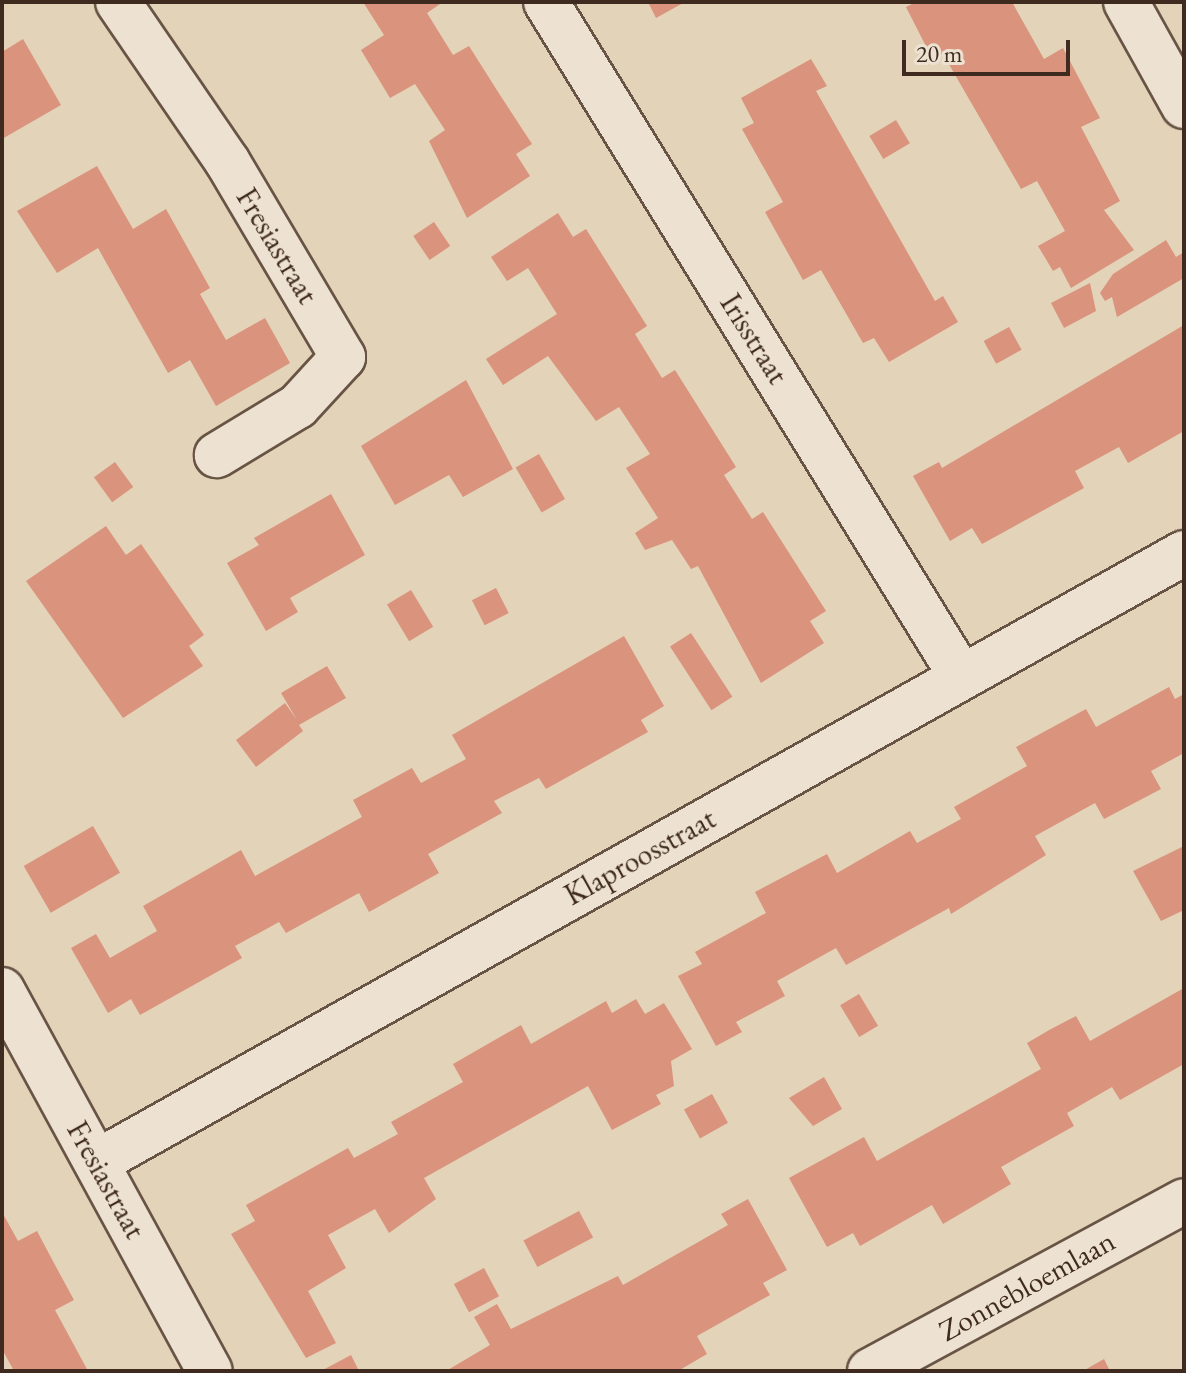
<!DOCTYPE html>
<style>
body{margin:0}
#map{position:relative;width:1186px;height:1373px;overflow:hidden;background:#e3d3b8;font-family:"EB Garamond",serif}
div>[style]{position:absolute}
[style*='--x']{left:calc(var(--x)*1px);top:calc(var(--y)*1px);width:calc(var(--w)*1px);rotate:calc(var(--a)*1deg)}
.building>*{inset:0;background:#da937c;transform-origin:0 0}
.roads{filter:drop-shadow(2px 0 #685445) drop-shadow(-2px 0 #685445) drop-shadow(0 2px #685445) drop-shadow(0 -2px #685445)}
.minor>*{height:44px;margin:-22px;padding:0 22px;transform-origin:22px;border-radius:22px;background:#ede2d1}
span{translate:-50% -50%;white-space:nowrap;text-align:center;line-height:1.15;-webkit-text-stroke:6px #ede2d1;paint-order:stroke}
.street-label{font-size:30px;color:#3f2a1f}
.frame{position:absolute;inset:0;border:4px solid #3f2a1f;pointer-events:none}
.scale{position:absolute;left:902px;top:40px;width:168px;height:36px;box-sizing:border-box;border:4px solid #3f2a1f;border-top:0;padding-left:10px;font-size:24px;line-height:28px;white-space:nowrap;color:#3f2a1f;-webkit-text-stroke:6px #ede2d1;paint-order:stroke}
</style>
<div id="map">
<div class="building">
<i style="clip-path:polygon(363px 2px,443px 2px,427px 13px,453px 55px,469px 46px,500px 95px,532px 144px,516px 154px,530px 176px,467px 218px,429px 141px,445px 130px,415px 84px,390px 98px,361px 50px,384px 35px)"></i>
<i style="clip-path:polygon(648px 2px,685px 2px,656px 18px)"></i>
<i style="clip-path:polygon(916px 2px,1012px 2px,1044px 59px,1063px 48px,1100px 118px,1081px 127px,1120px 201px,1104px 210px,1134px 250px,1071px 288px,1060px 267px,1053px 271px,1038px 246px,1065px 231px,1037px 181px,1021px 189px,943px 54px,933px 60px,906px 7px)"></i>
<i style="clip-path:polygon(23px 39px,61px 105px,2px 139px,2px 52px)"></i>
<i style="clip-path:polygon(811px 59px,827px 86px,816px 91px,935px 301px,943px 296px,958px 322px,889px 362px,874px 338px,863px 343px,821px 270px,803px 280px,765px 212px,783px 202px,742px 129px,754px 123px,741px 98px)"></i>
<i style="left:896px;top:120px;width:27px;height:31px;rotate:59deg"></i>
<i style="clip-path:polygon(97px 166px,133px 229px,166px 209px,210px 288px,200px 294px,226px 340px,265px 318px,290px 363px,216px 406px,190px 360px,168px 373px,98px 248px,57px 273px,17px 211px)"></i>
<i style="clip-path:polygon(558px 213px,573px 237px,586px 229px,647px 326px,635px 334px,662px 378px,675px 370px,736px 467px,724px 475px,752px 519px,763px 512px,826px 611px,810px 621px,824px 643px,761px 683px,698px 566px,691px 569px,672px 540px,645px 550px,635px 533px,658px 518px,626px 468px,650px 454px,619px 407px,596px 421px,548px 356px,503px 385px,486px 359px,557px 314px,528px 268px,507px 281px,491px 257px)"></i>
<i style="left:434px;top:222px;width:29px;height:25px;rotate:56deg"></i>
<i style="clip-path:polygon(1166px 240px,1176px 257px,1184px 252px,1184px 278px,1117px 317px,1112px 297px,1105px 301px,1100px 293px,1113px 274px)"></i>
<i style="clip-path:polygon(1090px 283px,1096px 311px,1064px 328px,1051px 303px)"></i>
<i style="clip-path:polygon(1184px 325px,1184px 431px,1128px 463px,1119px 447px,1075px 471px,1084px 488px,982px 544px,972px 528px,950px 541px,913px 476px,939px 462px,942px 468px)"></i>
<i style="left:1009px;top:327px;width:26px;height:29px;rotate:61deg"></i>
<i style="clip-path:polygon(466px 380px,513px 469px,463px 497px,449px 475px,395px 505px,361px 446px)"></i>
<i style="left:539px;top:454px;width:52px;height:27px;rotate:60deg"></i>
<i style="left:115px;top:462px;width:31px;height:26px;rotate:54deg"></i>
<i style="clip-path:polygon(331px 494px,365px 555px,290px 598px,298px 612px,266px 631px,227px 563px,259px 545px,254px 538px)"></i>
<i style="clip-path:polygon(106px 526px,126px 555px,141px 544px,204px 635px,189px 646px,203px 666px,123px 718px,26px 581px)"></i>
<i style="left:496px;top:588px;width:28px;height:27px;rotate:63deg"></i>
<i style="left:411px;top:590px;width:43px;height:28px;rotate:59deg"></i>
<i style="left:691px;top:633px;width:76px;height:25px;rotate:57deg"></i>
<i style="clip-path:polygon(624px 636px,664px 706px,641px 720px,648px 732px,546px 789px,539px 778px,494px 801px,502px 813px,428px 854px,439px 873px,369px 912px,359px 893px,286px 933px,279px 922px,235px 946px,242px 958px,140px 1015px,131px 999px,108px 1013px,71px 948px,96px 934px,110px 958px,157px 931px,143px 906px,241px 850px,255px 876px,362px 817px,353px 800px,412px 768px,421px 783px,466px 759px,452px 735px)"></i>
<i style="clip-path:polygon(327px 666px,346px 698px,299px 725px,303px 731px,256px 767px,236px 740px,285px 703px,297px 720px,281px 693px)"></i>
<i style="clip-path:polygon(1169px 687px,1175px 699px,1184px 694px,1184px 753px,1151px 771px,1161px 789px,1104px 819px,1095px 803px,1035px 836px,1046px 855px,951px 914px,949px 908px,846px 965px,836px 948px,777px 981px,785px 996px,736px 1022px,742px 1032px,716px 1046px,678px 976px,702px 964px,695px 952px,766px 913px,755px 892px,827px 854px,837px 873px,910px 831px,917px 843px,961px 819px,954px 807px,1027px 766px,1016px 747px,1086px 709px,1096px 727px)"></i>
<i style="left:93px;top:826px;width:54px;height:80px;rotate:60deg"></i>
<i style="clip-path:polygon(1184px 846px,1184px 910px,1161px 921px,1133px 871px)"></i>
<i style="clip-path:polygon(1184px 988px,1184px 1064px,1120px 1100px,1112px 1087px,1067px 1113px,1074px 1126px,1001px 1167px,1011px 1184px,943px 1224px,932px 1205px,860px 1246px,853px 1233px,827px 1247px,789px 1178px,864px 1137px,877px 1161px,1041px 1069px,1027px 1043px,1051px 1029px,1076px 1016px,1090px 1041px)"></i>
<i style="left:859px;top:994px;width:37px;height:22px;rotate:59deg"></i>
<i style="clip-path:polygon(636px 999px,645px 1014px,664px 1003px,692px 1049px,671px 1061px,674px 1086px,656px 1095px,661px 1104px,612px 1130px,588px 1086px,424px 1178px,436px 1199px,389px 1233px,375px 1209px,328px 1235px,346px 1268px,308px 1291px,336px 1343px,306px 1358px,231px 1234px,255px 1221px,246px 1205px,348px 1148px,354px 1158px,398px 1134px,391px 1122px,463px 1082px,453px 1064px,521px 1025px,531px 1044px,606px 1001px,612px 1013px)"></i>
<i style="clip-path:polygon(824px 1077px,842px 1109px,813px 1126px,789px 1098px)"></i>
<i style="left:712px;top:1094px;width:33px;height:32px;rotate:61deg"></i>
<i style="clip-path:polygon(748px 1199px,787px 1270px,763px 1283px,770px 1295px,697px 1336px,707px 1354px,678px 1371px,446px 1371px,490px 1345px,474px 1317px,497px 1304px,511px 1329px,618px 1276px,623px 1285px,728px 1225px,721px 1214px)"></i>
<i style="left:579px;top:1211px;width:30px;height:63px;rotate:62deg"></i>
<i style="clip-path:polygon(2px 1212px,18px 1241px,37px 1231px,55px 1265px,74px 1300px,55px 1310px,88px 1371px,14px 1371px,2px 1349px)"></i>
<i style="left:484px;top:1268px;width:32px;height:34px;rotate:62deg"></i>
<i style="clip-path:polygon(351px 1355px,359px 1371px,321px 1371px)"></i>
<i style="clip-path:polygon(1104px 1359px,1110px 1371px,1083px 1371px)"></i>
</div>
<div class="roads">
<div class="minor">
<i style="--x:118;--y:2;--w:193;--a:55.6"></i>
<i style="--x:227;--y:161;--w:228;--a:59.4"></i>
<i style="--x:343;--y:357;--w:67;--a:132.6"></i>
<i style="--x:298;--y:406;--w:95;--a:148.8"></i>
<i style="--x:546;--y:2;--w:792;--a:58.38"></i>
<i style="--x:1126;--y:2;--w:119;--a:60.9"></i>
<i style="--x:2;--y:990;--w:434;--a:61.4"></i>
<i style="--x:97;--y:1162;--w:1246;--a:-29.26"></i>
<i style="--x:870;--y:1371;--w:357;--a:-28.4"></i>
</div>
</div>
<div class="street-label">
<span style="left:277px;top:246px;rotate:59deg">Fresiastraat</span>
<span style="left:754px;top:339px;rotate:58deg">Irisstraat</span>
<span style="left:640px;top:857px;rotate:-29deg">Klaproosstraat</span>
<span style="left:106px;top:1180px;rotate:61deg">Fresiastraat</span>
<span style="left:1027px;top:1286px;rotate:-29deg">Zonnebloemlaan</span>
</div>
<div class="frame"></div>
<div class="scale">20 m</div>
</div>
